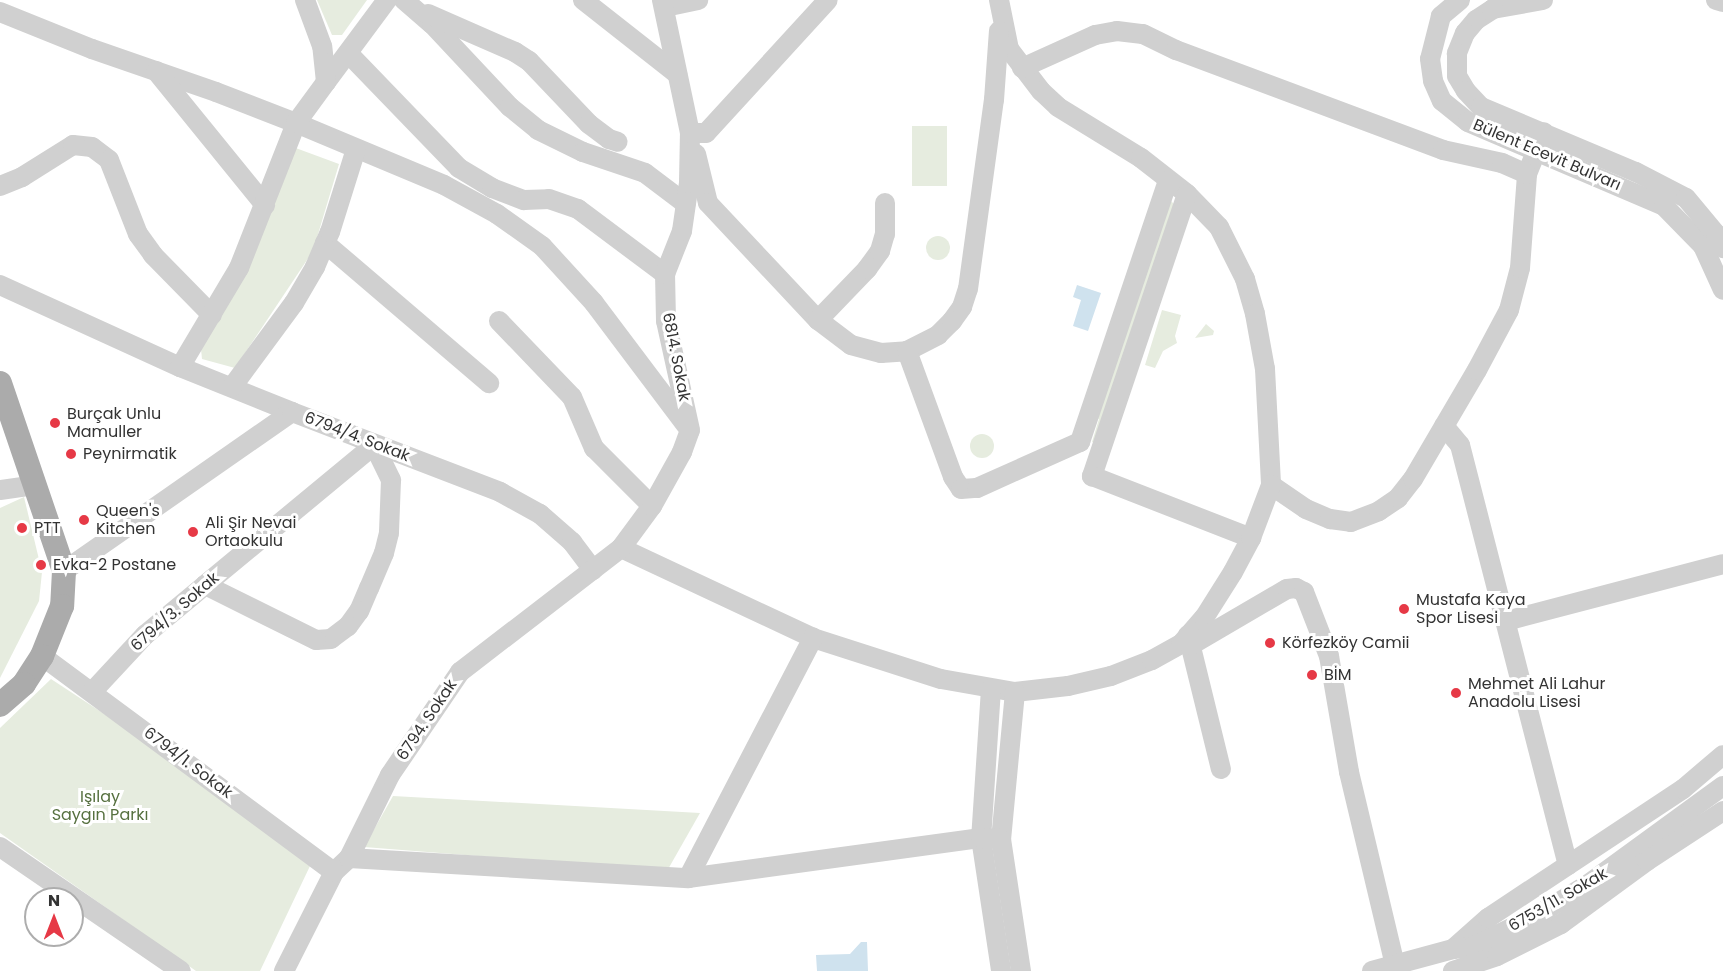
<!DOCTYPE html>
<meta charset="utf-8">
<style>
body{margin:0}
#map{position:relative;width:1723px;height:971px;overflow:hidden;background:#fff;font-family:Poppins,sans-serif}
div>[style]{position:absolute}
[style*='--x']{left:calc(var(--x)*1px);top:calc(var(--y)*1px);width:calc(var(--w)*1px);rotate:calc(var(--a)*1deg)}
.green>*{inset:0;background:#e6ecdf;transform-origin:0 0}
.round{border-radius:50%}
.water>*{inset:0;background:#cfe2ee}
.minor>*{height:20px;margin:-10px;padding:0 10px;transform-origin:10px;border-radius:10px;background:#d0d0d0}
.major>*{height:24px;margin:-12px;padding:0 12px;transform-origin:12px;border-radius:12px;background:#ababab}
.dots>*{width:16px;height:16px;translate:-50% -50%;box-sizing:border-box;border:3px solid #fff;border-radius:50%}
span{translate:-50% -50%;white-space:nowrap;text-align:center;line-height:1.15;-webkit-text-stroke:6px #fff;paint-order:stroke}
.street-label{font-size:16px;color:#333}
.poi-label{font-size:16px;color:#333}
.left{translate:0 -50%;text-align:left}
.park-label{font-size:16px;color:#56703f}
.north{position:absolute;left:24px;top:887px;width:60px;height:60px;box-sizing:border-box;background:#fff;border:2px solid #adadad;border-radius:50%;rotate:0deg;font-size:16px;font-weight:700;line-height:24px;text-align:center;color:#333}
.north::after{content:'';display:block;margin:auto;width:21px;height:27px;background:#e63946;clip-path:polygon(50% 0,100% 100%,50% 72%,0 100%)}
</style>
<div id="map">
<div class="green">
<i style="clip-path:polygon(317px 0,367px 0,342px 35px,332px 35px)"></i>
<i style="left:912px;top:126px;width:35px;height:60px"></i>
<i style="clip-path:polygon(293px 147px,339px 164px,313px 251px,235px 368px,202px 359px,201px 349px)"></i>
<i style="clip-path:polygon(1169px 199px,1175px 205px,1096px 443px,1092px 442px,1099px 419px,1096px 418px)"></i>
<i class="round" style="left:926px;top:236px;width:24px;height:24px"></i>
<i style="clip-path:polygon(1162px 310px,1181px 315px,1175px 336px,1177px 343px,1163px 351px,1155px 368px,1145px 365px)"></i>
<i style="clip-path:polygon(1206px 324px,1214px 331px,1213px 335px,1195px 338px)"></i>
<i class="round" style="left:970px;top:434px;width:24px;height:24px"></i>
<i style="clip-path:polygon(24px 497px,42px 572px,39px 601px,0 678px,0 508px)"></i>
<i style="clip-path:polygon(51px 679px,147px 742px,310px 866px,260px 971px,196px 971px,0 833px,0 728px)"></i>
<i style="clip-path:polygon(393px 796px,700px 813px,667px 871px,364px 847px)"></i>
</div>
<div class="water">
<i style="clip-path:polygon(1077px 285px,1101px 293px,1088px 331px,1073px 326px,1081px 300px,1073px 297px)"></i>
<i style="clip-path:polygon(861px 942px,867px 942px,868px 971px,817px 971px,816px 955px,850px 954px)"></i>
</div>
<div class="minor">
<i style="--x:404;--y:0;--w:37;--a:41"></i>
<i style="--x:432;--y:24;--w:114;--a:46.8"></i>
<i style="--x:510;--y:107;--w:36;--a:39"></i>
<i style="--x:538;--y:130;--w:50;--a:26.1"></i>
<i style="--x:583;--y:152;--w:65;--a:18.7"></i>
<i style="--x:645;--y:173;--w:51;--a:37.1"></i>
<i style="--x:583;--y:0;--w:120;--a:38.2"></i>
<i style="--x:999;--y:0;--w:50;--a:78.5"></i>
<i style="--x:1009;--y:49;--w:53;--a:52.7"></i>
<i style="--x:1041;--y:91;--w:23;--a:43"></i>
<i style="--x:1058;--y:107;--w:97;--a:31.6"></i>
<i style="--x:1141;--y:158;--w:58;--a:38"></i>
<i style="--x:1187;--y:194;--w:46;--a:45.9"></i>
<i style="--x:1219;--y:227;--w:58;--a:63.4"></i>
<i style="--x:1245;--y:279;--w:36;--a:74"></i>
<i style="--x:1255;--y:314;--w:56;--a:79.7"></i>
<i style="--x:1265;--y:369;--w:116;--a:87"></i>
<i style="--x:1271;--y:485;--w:42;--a:34.4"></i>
<i style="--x:1306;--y:509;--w:26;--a:23"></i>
<i style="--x:1330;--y:519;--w:21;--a:8"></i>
<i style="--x:1351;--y:522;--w:30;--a:-21"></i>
<i style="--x:1379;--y:511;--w:23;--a:-34"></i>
<i style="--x:1398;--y:498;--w:24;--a:-52"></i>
<i style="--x:1413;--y:479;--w:126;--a:-59.6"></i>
<i style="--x:1477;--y:370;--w:68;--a:-61.9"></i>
<i style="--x:1509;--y:310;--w:43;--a:-75.3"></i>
<i style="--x:1520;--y:268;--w:94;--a:-85.7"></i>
<i style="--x:1527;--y:174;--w:45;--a:-68"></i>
<i style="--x:1460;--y:0;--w:25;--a:140"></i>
<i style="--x:1441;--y:16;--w:44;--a:104.3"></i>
<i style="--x:1430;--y:59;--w:22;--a:82"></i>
<i style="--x:1433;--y:81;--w:22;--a:66"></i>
<i style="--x:1442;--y:101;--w:33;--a:39"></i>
<i style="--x:1468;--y:122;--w:213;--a:23.2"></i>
<i style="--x:1664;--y:206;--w:56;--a:45.7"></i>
<i style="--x:1703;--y:246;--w:48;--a:65.6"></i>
<i style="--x:1543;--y:0;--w:51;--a:169.8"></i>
<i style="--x:1493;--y:9;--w:20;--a:147"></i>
<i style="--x:1476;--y:20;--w:17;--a:130"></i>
<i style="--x:1465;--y:33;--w:22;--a:112"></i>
<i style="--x:1457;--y:53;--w:23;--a:90"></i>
<i style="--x:1457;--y:76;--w:17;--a:59"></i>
<i style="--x:1466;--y:91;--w:22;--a:47"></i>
<i style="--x:1481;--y:107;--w:168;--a:22.8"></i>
<i style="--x:1636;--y:172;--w:56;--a:27.5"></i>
<i style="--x:1686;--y:198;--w:47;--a:50.2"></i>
<i style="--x:1716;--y:234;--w:16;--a:63"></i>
<i style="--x:1716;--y:0;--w:7;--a:16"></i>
<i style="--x:665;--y:7;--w:34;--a:-12"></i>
<i style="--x:0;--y:12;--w:99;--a:21.9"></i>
<i style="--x:92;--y:49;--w:131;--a:19.1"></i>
<i style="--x:216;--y:92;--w:86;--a:21.2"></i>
<i style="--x:296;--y:123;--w:160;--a:22.7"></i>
<i style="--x:444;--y:185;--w:60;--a:28.7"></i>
<i style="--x:497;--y:214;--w:55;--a:35.4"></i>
<i style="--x:542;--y:246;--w:77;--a:47.6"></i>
<i style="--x:594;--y:303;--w:153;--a:53"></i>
<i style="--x:428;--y:14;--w:95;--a:23.6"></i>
<i style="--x:515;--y:52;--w:17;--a:33"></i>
<i style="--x:529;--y:61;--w:87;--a:46.4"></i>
<i style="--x:589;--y:124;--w:25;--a:37"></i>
<i style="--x:609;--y:139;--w:9;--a:18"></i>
<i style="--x:348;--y:53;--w:160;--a:46"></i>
<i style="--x:459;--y:168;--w:39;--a:31"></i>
<i style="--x:492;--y:188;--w:34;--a:21"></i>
<i style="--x:524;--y:200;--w:25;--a:-2"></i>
<i style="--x:549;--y:199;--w:31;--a:19"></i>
<i style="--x:578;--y:209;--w:109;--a:36.8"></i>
<i style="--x:1022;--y:68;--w:80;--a:-24.3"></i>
<i style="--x:1095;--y:35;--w:22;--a:-10"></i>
<i style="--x:1117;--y:31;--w:26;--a:7"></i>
<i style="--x:1143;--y:34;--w:37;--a:26"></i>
<i style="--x:1176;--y:50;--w:285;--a:20.5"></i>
<i style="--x:1443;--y:150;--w:60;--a:12.4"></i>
<i style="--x:1502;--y:163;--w:27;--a:24"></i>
<i style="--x:156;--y:71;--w:173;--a:50.9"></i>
<i style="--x:326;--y:82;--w:102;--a:-53.4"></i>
<i style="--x:690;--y:133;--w:16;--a:0"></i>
<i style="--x:706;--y:133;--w:180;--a:-47.5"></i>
<i style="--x:696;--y:154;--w:50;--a:76.2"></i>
<i style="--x:708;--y:203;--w:161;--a:46.8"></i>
<i style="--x:818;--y:320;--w:41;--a:37.1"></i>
<i style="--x:851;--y:345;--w:31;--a:15"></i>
<i style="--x:881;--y:353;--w:26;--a:-4"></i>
<i style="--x:907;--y:351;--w:35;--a:-27"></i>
<i style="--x:938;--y:335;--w:20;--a:-45"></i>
<i style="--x:952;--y:321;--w:17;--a:-54"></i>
<i style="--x:962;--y:307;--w:19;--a:-72"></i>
<i style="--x:968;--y:289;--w:191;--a:-82.2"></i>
<i style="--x:994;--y:100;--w:69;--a:-85.9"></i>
<i style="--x:0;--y:186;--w:24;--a:-22"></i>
<i style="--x:22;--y:177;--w:60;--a:-32.1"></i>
<i style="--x:73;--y:145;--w:19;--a:6"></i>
<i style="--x:92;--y:147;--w:21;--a:37"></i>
<i style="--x:109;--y:160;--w:79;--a:68.6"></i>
<i style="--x:138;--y:234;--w:26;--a:54"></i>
<i style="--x:153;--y:255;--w:84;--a:45.5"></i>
<i style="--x:1187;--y:194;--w:298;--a:108.6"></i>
<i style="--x:1092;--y:476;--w:171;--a:21.3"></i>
<i style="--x:325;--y:243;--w:216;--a:40.5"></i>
<i style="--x:0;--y:285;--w:198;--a:24.5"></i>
<i style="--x:180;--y:367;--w:121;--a:21.9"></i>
<i style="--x:818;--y:320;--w:71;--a:-46.1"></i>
<i style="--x:867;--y:269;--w:22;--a:-54"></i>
<i style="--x:880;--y:251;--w:18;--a:-74"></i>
<i style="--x:885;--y:234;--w:31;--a:-90"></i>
<i style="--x:499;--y:321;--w:105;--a:46.2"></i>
<i style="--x:572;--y:397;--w:56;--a:66.7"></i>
<i style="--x:594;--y:448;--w:82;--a:45"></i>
<i style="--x:907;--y:351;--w:134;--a:69.9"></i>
<i style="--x:953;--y:477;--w:14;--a:56"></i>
<i style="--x:961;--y:489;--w:16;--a:-4"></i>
<i style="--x:977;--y:488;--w:113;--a:-24.1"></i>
<i style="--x:1080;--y:442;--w:275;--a:-71.4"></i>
<i style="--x:180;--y:367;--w:115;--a:-59.2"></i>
<i style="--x:239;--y:268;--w:156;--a:-68.5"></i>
<i style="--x:296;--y:123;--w:51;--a:-53.8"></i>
<i style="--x:326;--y:82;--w:36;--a:-96"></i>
<i style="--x:322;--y:46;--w:49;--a:-110.3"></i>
<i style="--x:232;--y:387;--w:104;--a:-53.6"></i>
<i style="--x:294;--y:303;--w:42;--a:-59.7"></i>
<i style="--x:315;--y:267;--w:38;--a:-67"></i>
<i style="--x:330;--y:232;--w:87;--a:-72.6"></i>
<i style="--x:1444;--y:426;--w:25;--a:50"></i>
<i style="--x:1460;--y:445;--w:434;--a:75.6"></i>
<i style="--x:0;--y:490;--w:35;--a:-8"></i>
<i style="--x:621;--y:548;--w:212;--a:25.1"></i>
<i style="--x:813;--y:638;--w:134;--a:17.8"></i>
<i style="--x:941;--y:679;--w:75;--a:10"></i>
<i style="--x:1015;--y:692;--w:53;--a:-6.5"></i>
<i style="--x:1068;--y:686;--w:44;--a:-13.1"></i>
<i style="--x:1111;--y:676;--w:44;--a:-21.3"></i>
<i style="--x:1152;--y:660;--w:33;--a:-29"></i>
<i style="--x:1181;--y:644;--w:35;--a:-49"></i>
<i style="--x:1204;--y:618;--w:54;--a:-57.8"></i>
<i style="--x:1233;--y:572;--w:38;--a:-62"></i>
<i style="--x:1251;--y:538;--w:57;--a:-69.3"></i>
<i style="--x:64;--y:571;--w:278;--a:-34.9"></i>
<i style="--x:292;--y:412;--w:223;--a:21"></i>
<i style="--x:500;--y:492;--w:46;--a:28.8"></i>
<i style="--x:540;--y:514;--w:43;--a:41.2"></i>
<i style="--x:572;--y:542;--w:35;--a:53"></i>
<i style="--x:1506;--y:621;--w:224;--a:-14.7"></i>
<i style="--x:1188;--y:635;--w:138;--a:76.2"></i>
<i style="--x:1191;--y:645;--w:111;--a:-30.3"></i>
<i style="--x:1287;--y:589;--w:9;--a:-6"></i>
<i style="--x:1296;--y:588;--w:9;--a:27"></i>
<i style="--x:1304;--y:592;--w:69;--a:68.7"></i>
<i style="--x:1329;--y:656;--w:118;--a:80.2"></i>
<i style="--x:1349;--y:772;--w:198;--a:76.6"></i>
<i style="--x:42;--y:656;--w:363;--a:36.5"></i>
<i style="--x:991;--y:689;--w:149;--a:93.8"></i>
<i style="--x:981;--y:838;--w:134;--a:81.4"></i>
<i style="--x:92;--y:692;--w:78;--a:-47.1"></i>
<i style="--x:145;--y:635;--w:78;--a:-39.8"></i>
<i style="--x:205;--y:585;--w:219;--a:-39.6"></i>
<i style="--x:374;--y:445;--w:39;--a:64"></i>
<i style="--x:391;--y:480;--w:53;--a:92.2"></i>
<i style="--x:389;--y:533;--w:21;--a:104"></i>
<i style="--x:384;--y:553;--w:38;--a:113"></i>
<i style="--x:369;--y:588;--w:25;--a:113"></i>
<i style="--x:359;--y:611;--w:19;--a:126"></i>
<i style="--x:348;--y:626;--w:21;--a:143"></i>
<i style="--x:331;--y:639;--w:15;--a:176"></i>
<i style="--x:316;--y:640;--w:124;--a:-153.6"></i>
<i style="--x:1015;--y:692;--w:148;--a:95.4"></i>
<i style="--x:1001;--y:839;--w:134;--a:81.4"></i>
<i style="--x:0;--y:847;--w:219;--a:34.4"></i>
<i style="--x:349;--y:858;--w:340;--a:3.4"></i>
<i style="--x:688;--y:878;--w:271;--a:-62.5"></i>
<i style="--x:688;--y:878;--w:296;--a:-7.8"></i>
<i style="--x:981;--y:838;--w:20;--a:3"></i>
<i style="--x:1453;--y:949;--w:47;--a:-41.5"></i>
<i style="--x:1488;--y:918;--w:234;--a:-33.5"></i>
<i style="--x:1683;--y:789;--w:52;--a:-40.4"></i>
<i style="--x:284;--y:971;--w:111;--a:-63.2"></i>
<i style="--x:334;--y:872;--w:21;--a:-43"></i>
<i style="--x:349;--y:858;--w:93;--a:-63.7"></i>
<i style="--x:390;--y:775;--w:125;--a:-55.8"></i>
<i style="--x:460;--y:672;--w:203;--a:-37.6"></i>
<i style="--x:621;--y:548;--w:52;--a:-53.6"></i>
<i style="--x:652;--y:506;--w:62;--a:-60.9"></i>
<i style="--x:682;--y:452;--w:23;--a:-70"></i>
<i style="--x:690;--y:430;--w:112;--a:-102.4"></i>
<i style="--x:666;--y:321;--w:47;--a:-91.2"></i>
<i style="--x:665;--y:274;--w:46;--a:-68.4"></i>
<i style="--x:682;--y:231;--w:49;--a:-81.7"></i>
<i style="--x:689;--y:183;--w:50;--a:-88.9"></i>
<i style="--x:690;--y:133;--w:136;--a:-101.9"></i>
<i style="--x:1372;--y:971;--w:84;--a:-15.2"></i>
<i style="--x:1453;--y:949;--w:19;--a:-6"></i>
<i style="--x:1472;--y:947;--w:71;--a:-25.8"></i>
<i style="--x:1536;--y:916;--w:60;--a:-31.3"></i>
<i style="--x:1587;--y:885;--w:168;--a:-36.1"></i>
<i style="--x:1453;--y:971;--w:46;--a:-18.8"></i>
<i style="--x:1497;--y:956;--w:72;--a:-26.6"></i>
<i style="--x:1561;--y:924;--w:107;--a:-36.2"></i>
<i style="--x:1647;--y:861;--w:91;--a:-33.3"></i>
</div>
<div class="major">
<i style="--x:0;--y:383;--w:199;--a:71.2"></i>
<i style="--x:64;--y:571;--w:35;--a:93"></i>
<i style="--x:62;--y:606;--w:54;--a:111.8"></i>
<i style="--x:42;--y:656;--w:33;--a:123"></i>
<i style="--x:24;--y:684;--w:32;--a:139"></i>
</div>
<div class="dots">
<i style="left:55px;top:423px;background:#e63946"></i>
<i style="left:71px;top:454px;background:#e63946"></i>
<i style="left:84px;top:520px;background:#e63946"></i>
<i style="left:22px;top:528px;background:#e63946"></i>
<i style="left:193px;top:532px;background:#e63946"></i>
<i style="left:41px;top:565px;background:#e63946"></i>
<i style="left:1404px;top:609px;background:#e63946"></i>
<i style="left:1270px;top:643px;background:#e63946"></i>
<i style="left:1312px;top:675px;background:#e63946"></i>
<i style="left:1456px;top:693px;background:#e63946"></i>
</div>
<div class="street-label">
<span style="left:1547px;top:155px;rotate:23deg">Bülent Ecevit Bulvarı</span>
<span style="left:676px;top:357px;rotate:79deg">6814. Sokak</span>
<span style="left:357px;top:437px;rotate:21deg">6794/4. Sokak</span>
<span style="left:175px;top:612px;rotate:-41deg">6794/3. Sokak</span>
<span style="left:427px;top:720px;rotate:-56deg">6794. Sokak</span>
<span style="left:188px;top:763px;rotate:37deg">6794/1. Sokak</span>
<span style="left:1558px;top:900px;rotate:-30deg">6753/11. Sokak</span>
</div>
<div class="poi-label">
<span class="left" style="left:67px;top:423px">Burçak Unlu<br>Mamuller</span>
<span class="left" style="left:83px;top:454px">Peynirmatik</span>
<span class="left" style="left:96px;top:520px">Queen's<br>Kitchen</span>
<span class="left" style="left:205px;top:532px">Ali Şir Nevai<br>Ortaokulu</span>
<span class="left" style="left:34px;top:528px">PTT</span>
<span class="left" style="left:53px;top:565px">Evka-2 Postane</span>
<span class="left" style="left:1416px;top:609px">Mustafa Kaya<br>Spor Lisesi</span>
<span class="left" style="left:1282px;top:643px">Körfezköy Camii</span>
<span class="left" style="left:1324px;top:675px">BİM</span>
<span class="left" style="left:1468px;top:693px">Mehmet Ali Lahur<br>Anadolu Lisesi</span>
</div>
<div class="park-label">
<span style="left:100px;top:806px">Işılay<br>Saygın Parkı</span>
</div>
<div class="north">N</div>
</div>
